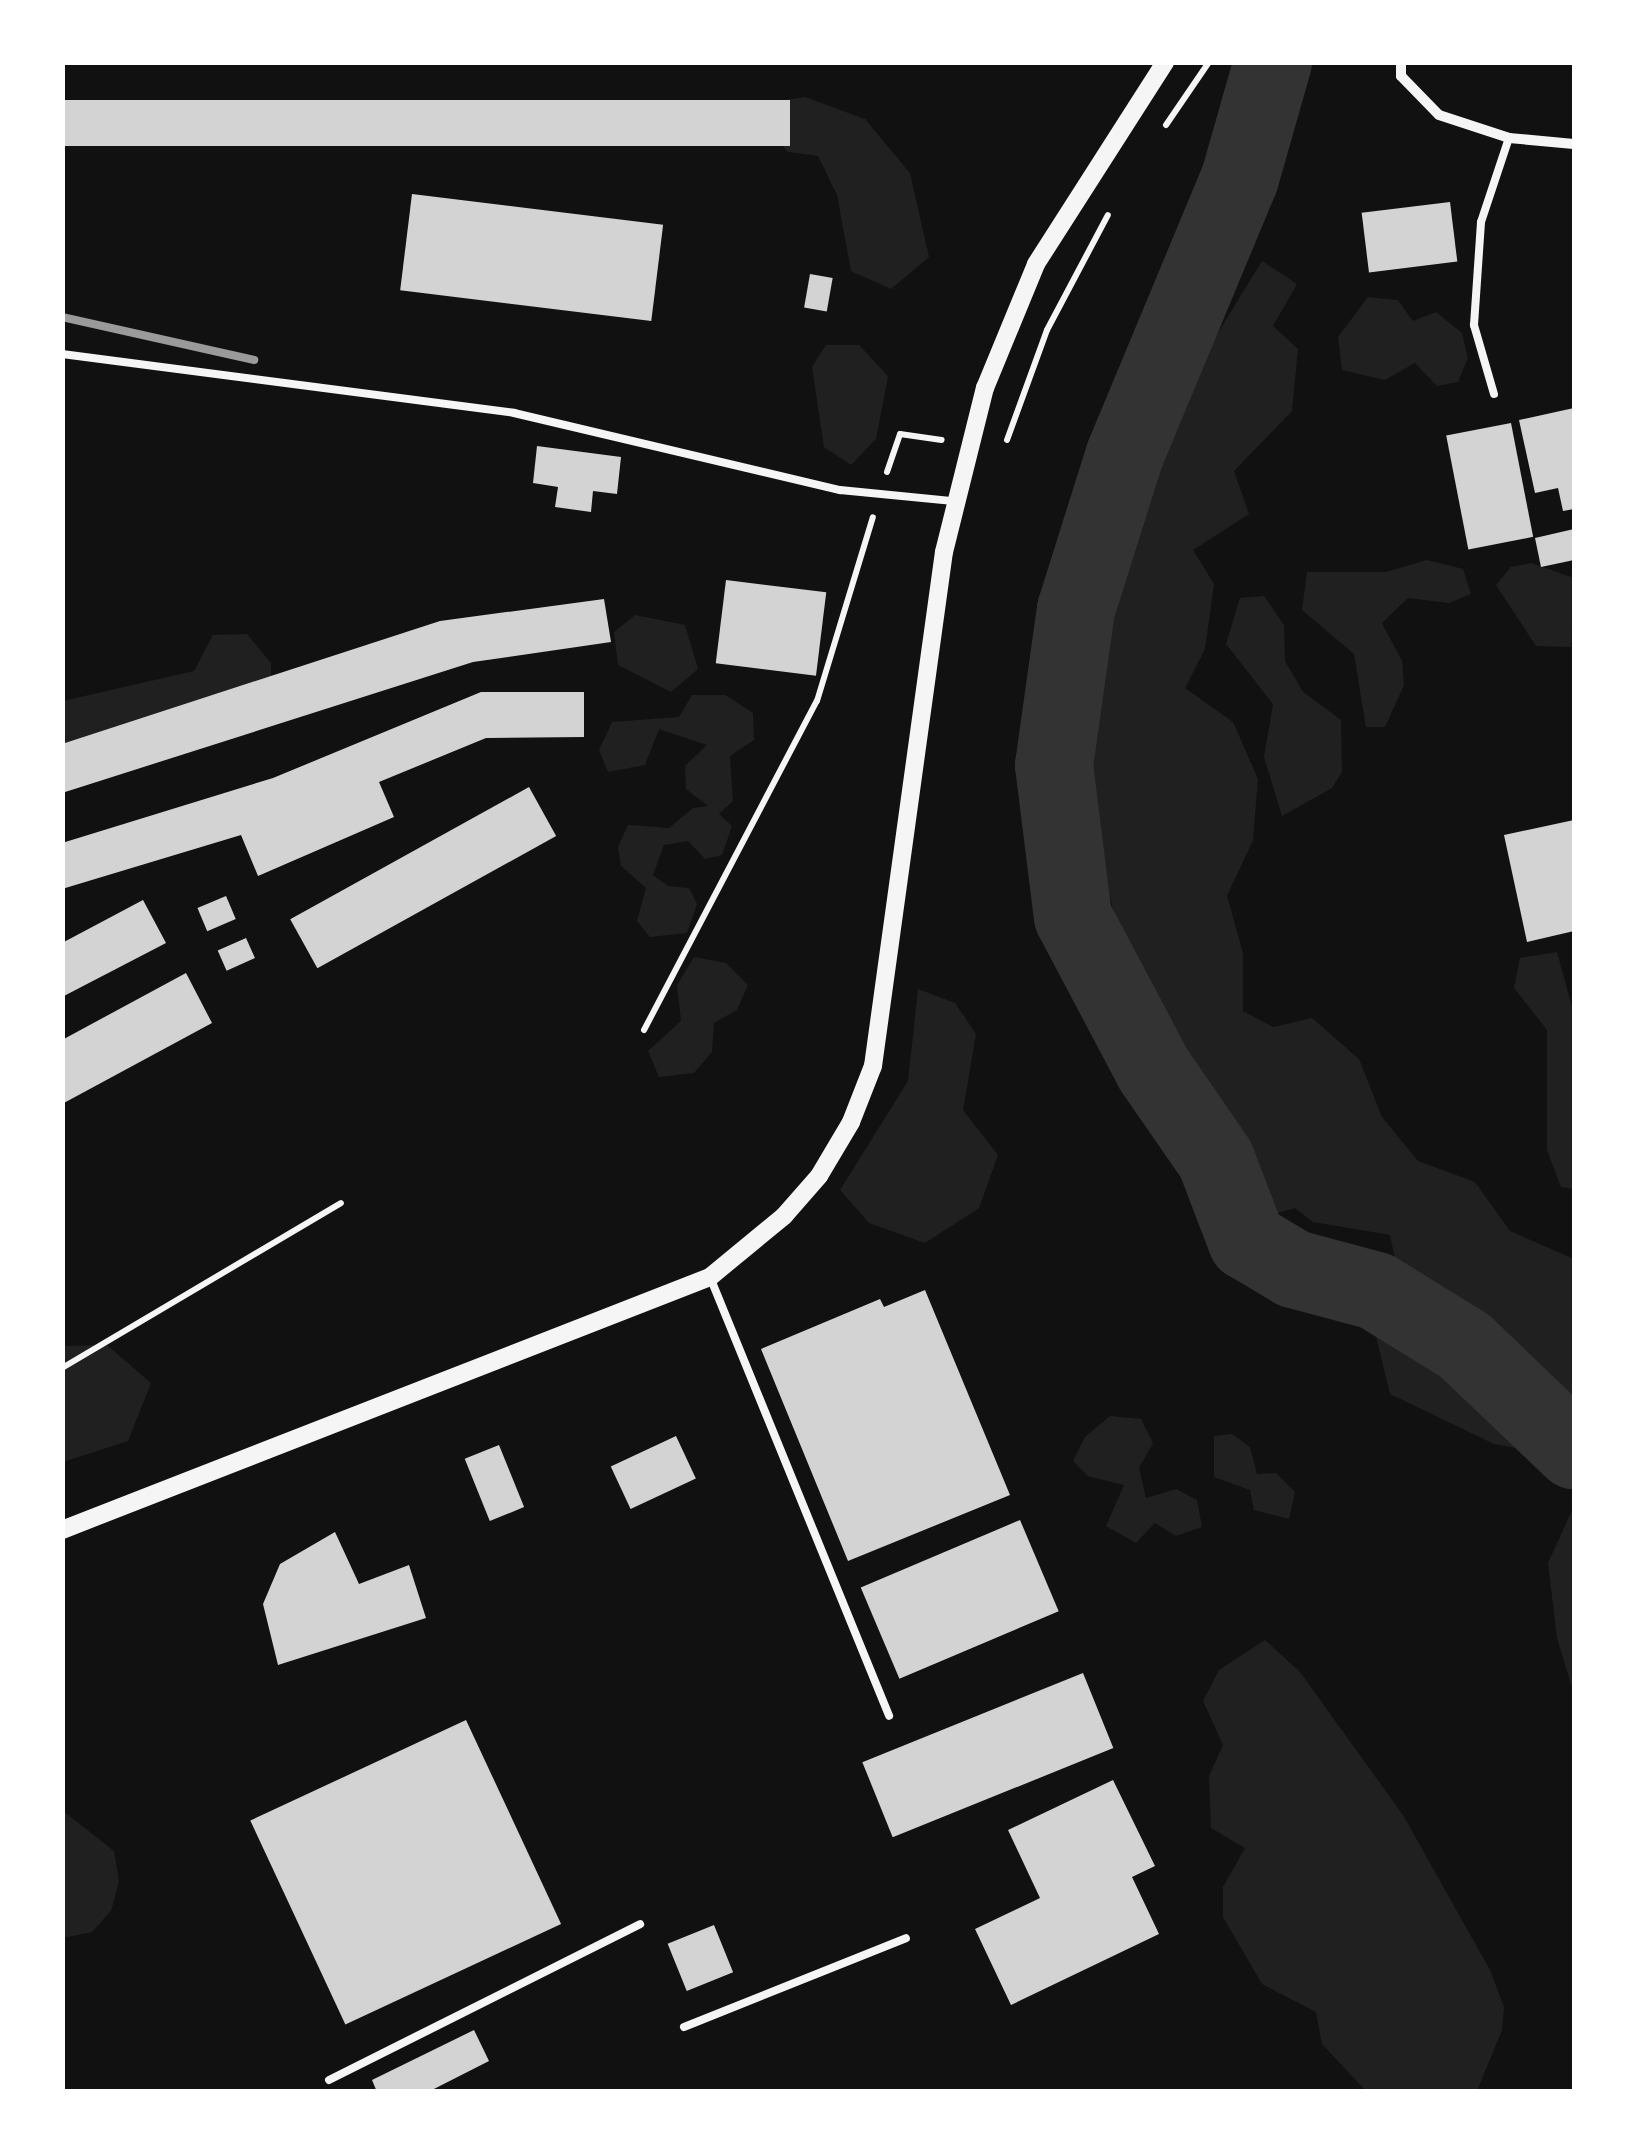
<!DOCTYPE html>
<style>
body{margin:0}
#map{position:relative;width:1637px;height:2154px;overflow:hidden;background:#111;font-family:"Noto Sans",sans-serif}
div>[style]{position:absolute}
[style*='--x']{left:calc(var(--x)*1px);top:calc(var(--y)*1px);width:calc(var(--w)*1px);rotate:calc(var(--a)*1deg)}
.green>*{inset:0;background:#202020}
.river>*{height:78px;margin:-39px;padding:0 39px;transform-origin:39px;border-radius:39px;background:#333}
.building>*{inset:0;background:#d3d3d3;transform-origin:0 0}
.path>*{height:6px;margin:-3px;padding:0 3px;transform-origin:3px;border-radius:3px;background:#f5f5f5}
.service>*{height:8px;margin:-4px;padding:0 4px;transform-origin:4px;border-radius:4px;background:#f5f5f5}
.minor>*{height:10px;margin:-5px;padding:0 5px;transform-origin:5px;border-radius:5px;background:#f5f5f5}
.tertiary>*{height:18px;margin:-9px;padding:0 9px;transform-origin:9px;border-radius:9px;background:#f5f5f5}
.rail>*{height:8px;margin:-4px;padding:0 4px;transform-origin:4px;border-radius:4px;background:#9a9a9a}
span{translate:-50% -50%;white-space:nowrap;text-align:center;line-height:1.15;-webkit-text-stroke:9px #fff;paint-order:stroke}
.frame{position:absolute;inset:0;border:65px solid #fff;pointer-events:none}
</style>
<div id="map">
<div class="green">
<i style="clip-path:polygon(805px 97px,865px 119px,910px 173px,929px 257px,891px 289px,851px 271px,837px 195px,818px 156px,788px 152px,766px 127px,774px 102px)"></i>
<i style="clip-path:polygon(1262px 261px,1297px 284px,1273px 326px,1298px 349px,1292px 411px,1234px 471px,1249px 514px,1193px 550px,1214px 584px,1205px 649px,1185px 688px,1233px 722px,1258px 779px,1253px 840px,1227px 896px,1243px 953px,1243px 1011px,1273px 1027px,1312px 1018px,1359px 1059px,1382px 1117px,1418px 1161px,1475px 1182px,1510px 1231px,1574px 1259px,1574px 1472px,1556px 1455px,1494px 1444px,1390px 1394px,1368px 1303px,1398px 1273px,1390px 1235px,1313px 1222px,1295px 1208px,1271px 1215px,1232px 1191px,1216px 1143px,1145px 1053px,1125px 1001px,1125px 956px,1078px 770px,1086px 624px,1141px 458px)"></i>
<i style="clip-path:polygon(1368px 297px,1398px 300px,1413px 321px,1436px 312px,1462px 333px,1468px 358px,1458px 382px,1437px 386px,1415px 363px,1385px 380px,1342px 370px,1338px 337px)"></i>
<i style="clip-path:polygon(826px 345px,859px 345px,888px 376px,876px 439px,851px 465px,824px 447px,812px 367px)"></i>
<i style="clip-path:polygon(1427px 560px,1463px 569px,1471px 594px,1449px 603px,1408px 598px,1382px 623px,1402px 661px,1404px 685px,1385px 727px,1366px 727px,1354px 654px,1302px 610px,1307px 572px,1386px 572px)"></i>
<i style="clip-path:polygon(1531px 563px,1574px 578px,1571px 647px,1536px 646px,1496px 585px,1511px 567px)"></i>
<i style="clip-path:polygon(1264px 596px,1284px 625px,1285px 661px,1303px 692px,1341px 720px,1342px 772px,1332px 788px,1282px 816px,1264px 757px,1273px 704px,1226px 644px,1240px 598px)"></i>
<i style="clip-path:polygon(635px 615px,685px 625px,698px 669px,671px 692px,618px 665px,614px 632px)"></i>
<i style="clip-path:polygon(247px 634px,271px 663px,271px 686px,63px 754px,63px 701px,194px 671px,213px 635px)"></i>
<i style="clip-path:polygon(692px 695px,725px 695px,753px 713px,754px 740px,730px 756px,733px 801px,719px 814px,732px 826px,722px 855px,705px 859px,688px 841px,664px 845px,653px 875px,668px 886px,689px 888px,697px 904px,687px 933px,650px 937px,637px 921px,646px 888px,621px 866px,618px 847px,628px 825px,669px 828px,693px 808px,708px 806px,686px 789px,685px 766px,707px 745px,659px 729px,645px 765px,608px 772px,599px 750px,612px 722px,679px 717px)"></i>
<i style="clip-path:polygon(1557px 952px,1574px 1014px,1574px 1189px,1561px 1187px,1547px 1150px,1547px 1030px,1514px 988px,1520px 958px)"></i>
<i style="clip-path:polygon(694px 957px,726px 963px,748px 985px,737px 1010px,714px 1023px,712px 1052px,694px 1073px,659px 1077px,648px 1051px,681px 1021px,677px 985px)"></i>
<i style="clip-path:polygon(918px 989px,955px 1003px,976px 1034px,963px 1110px,998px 1155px,979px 1208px,925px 1243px,869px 1223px,840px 1190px,908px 1081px)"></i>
<i style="clip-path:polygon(107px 1345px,151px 1383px,128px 1441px,63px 1462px,62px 1346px)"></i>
<i style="clip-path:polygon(1110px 1416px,1141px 1419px,1153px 1443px,1139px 1468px,1146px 1498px,1176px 1489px,1197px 1500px,1202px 1527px,1176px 1536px,1155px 1523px,1136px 1543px,1106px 1526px,1124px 1485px,1088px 1476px,1073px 1461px,1085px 1437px)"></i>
<i style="clip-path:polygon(1232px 1434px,1250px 1447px,1257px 1474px,1276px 1473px,1295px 1492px,1289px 1519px,1254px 1510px,1250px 1490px,1214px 1477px,1214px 1436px)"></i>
<i style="clip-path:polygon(1574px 1506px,1574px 1694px,1557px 1638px,1548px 1563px)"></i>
<i style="clip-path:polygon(1265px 1640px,1300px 1672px,1403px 1815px,1490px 1970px,1504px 2007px,1502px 2030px,1477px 2091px,1366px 2091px,1322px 2044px,1316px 2012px,1262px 1984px,1223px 1917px,1223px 1887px,1245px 1848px,1211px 1828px,1209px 1776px,1223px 1745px,1203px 1701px,1219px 1670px)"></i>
<i style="clip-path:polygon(62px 1810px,114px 1851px,119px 1881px,111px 1911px,92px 1932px,63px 1938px)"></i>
</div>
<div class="river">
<i style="--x:1273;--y:62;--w:121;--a:105.9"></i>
<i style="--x:1240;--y:178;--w:299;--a:112.6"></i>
<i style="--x:1125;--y:454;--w:163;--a:107.5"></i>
<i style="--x:1076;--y:609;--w:158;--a:98"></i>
<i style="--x:1054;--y:765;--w:153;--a:82.9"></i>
<i style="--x:1073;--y:917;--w:173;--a:62.1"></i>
<i style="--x:1154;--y:1070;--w:109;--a:55.4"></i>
<i style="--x:1216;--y:1160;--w:87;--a:69.1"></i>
<i style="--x:1247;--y:1241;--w:55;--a:30.8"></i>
<i style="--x:1294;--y:1269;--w:85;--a:15"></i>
<i style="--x:1376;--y:1291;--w:105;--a:31.7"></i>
<i style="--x:1465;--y:1346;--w:151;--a:43.7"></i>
</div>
<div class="building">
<i style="left:790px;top:100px;width:46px;height:728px;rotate:90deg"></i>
<i style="left:412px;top:194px;width:253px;height:97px;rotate:7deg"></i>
<i style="left:1450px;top:202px;width:60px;height:89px;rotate:83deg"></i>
<i style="left:810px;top:274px;width:23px;height:34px;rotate:10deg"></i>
<i style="clip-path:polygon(1574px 408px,1574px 509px,1563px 511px,1558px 488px,1535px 493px,1519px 420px)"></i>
<i style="left:1511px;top:423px;width:116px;height:66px;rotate:79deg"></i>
<i style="clip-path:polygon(537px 446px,621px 457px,617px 494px,593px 491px,591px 512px,555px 507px,558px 487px,533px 483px)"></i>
<i style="clip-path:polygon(1574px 529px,1574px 560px,1541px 567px,1535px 538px)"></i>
<i style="left:726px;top:580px;width:101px;height:84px;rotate:7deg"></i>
<i style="clip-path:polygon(604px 599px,611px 642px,473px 662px,62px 793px,62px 744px,440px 621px)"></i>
<i style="clip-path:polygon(481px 692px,584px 692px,584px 737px,486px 738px,379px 782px,394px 817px,258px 876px,241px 835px,62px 889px,62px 843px,273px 778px)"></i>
<i style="left:529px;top:787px;width:56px;height:273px;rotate:61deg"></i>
<i style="clip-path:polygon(1574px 820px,1574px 931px,1527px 942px,1504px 835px)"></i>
<i style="left:226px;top:896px;width:25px;height:31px;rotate:67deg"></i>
<i style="clip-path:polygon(143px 900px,166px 943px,62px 997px,62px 943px)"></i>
<i style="left:246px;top:938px;width:22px;height:31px;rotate:66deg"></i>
<i style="clip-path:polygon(186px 973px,212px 1023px,62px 1104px,62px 1040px)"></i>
<i style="clip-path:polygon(925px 1290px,1010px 1495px,848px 1561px,761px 1349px,880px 1299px,884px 1307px)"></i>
<i style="left:676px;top:1436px;width:47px;height:72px;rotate:65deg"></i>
<i style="left:499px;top:1445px;width:67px;height:37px;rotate:68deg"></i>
<i style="left:1020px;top:1520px;width:99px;height:173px;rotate:67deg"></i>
<i style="clip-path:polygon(335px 1532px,359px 1584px,409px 1565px,426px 1618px,278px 1665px,263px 1604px,280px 1564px)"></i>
<i style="left:1083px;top:1673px;width:81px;height:238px;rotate:68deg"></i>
<i style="left:466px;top:1720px;width:225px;height:238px;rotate:65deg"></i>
<i style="clip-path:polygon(1113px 1780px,1155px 1866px,1132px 1877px,1159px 1934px,1011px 2005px,975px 1929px,1040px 1898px,1008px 1830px)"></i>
<i style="left:714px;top:1925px;width:51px;height:50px;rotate:68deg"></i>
<i style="clip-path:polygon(474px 2030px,489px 2061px,428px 2092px,377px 2092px,372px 2080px)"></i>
</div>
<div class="path">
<i style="--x:1166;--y:125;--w:76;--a:-55.7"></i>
<i style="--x:1007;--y:440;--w:117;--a:-70"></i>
<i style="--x:1047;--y:330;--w:130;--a:-62.1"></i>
<i style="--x:887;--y:472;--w:40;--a:-71.1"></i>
<i style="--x:900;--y:434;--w:42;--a:8.1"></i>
<i style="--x:644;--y:1030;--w:372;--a:-62.3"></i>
<i style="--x:817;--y:701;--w:192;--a:-73.1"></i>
<i style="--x:62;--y:1368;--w:324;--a:-30.6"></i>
</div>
<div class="service">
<i style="--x:62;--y:354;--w:456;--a:7.4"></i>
<i style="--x:514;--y:413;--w:335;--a:13.3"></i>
<i style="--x:840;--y:490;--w:114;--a:5.6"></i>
<i style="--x:1494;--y:394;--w:72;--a:-106.2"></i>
<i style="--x:1474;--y:325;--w:103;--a:-86.1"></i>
<i style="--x:1481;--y:222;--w:89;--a:-71.6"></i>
<i style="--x:710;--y:1277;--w:474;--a:67.8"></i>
<i style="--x:684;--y:2027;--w:239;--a:-21.8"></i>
<i style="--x:329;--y:2080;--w:348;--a:-26.6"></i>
</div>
<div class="minor">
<i style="--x:1401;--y:62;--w:14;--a:90"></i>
<i style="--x:1401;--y:76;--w:54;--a:45.7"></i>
<i style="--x:1439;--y:115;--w:74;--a:18.2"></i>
<i style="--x:1509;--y:138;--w:65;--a:5.3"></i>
</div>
<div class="tertiary">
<i style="--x:62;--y:1530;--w:696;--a:-21.33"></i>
<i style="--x:710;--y:1277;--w:96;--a:-39.5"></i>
<i style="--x:784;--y:1216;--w:53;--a:-48.8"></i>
<i style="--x:819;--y:1176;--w:63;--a:-59.3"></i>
<i style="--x:851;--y:1122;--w:60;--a:-68.6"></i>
<i style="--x:873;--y:1066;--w:519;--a:-82.14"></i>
<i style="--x:944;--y:552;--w:169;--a:-76"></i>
<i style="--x:985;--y:388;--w:134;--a:-67.6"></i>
<i style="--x:1036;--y:264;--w:240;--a:-57.4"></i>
</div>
<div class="rail">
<i style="--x:62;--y:317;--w:197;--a:12.6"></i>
</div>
<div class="frame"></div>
</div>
